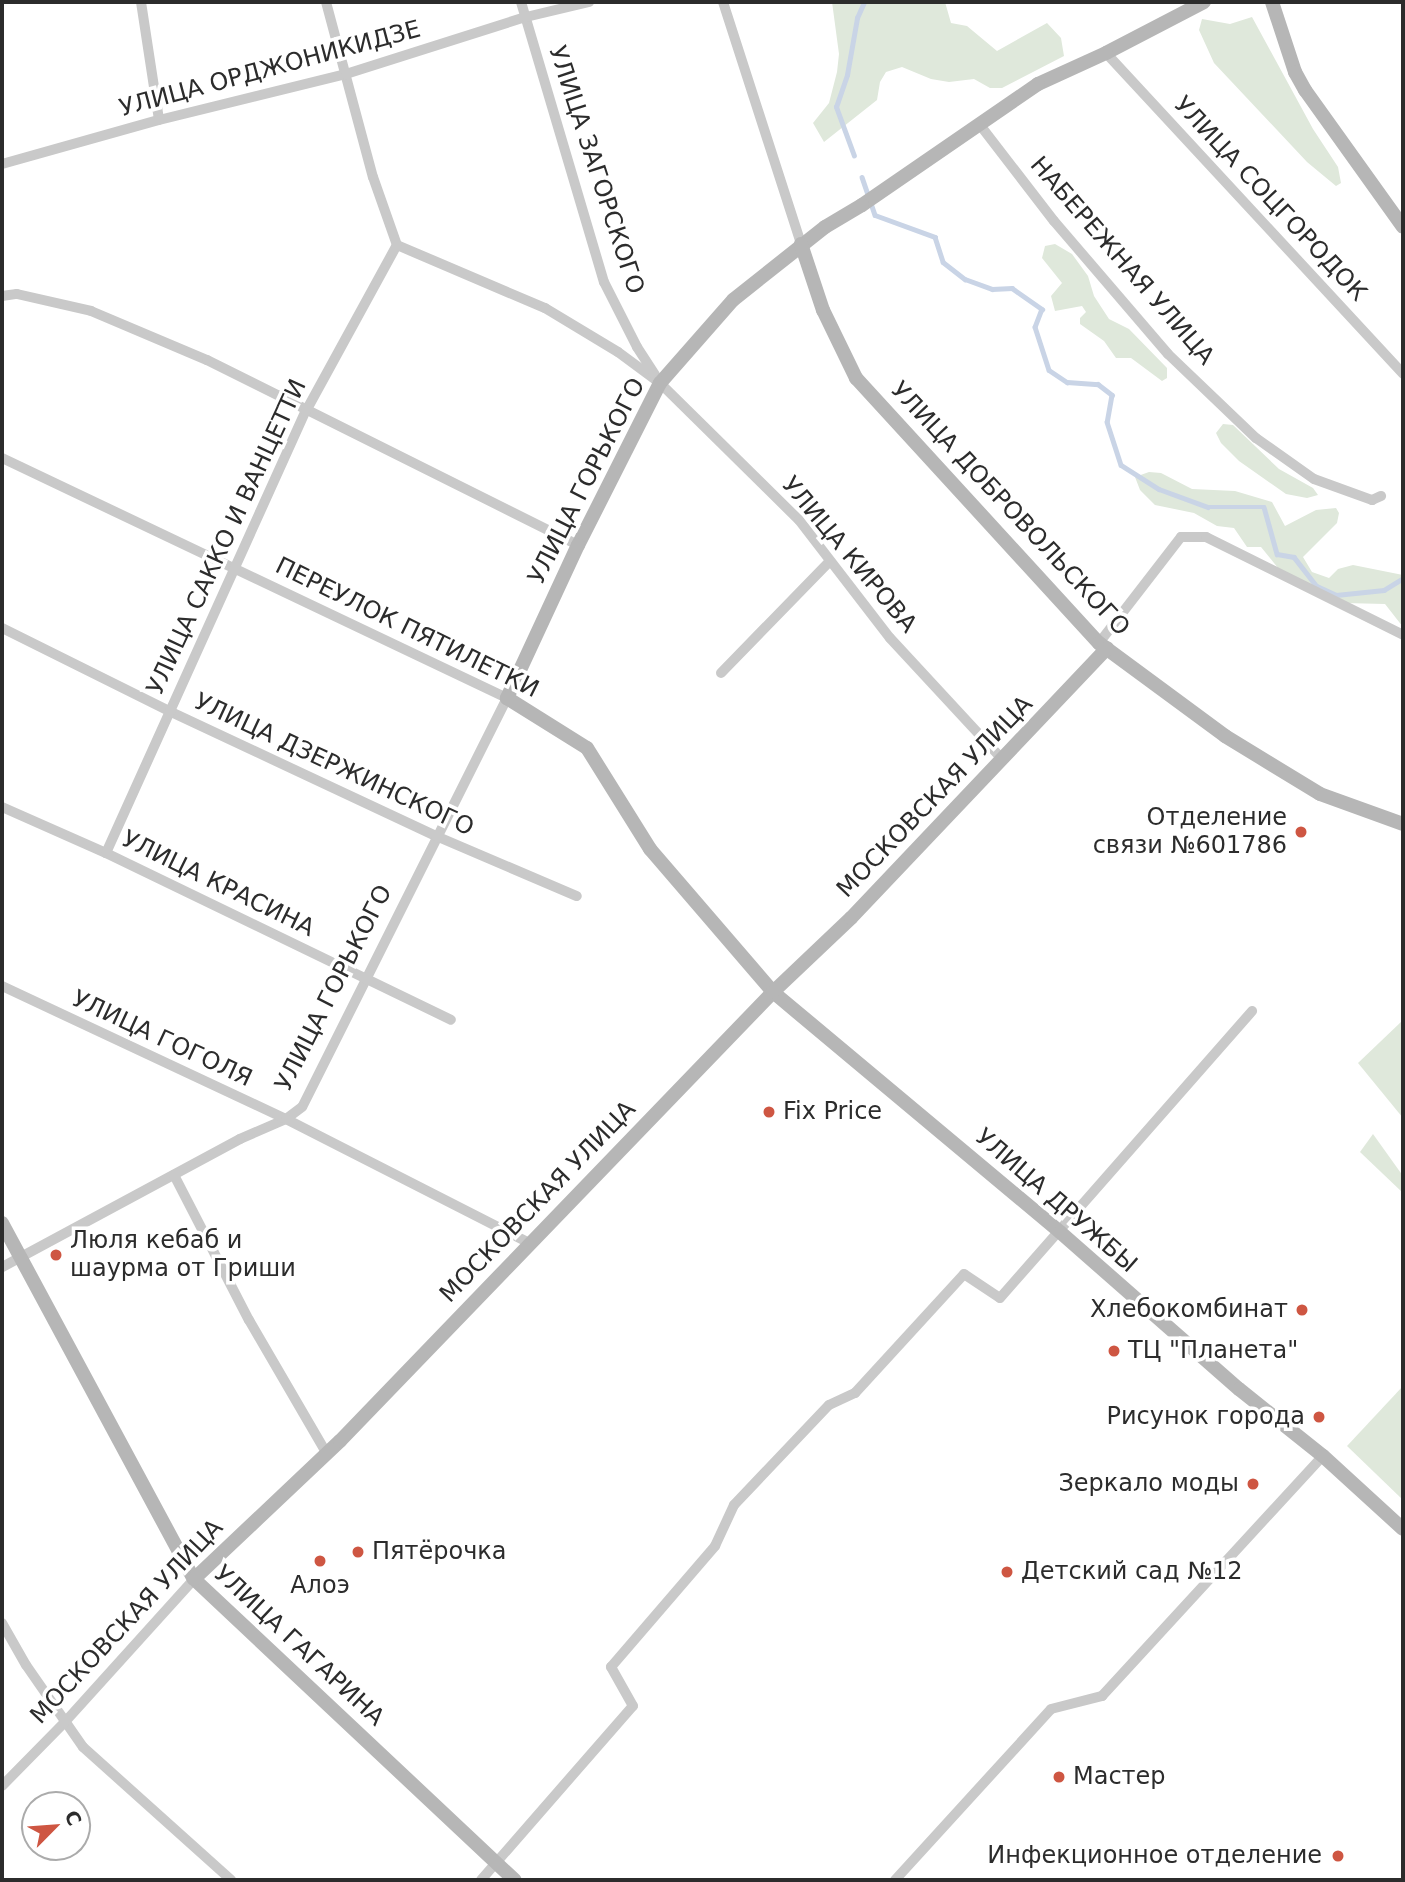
<!DOCTYPE html>
<meta charset="utf-8">
<style>
body{margin:0}
#map{position:relative;width:1405px;height:1882px;overflow:hidden;background:#fff;font-family:"DejaVu Sans",sans-serif}
div>[style]{position:absolute}
[style*='--x']{left:calc(var(--x)*1px);top:calc(var(--y)*1px);width:calc(var(--w)*1px);rotate:calc(var(--a)*1deg)}
.green>*{inset:0;background:#dfe8db}
.stream>*{height:4.5px;margin:-2.25px;padding:0 2.25px;transform-origin:2.25px;border-radius:2.25px;background:#c9d4e6}
.street>*{height:10px;margin:-5px;padding:0 5px;transform-origin:5px;border-radius:5px;background:#c9c9c9}
.secondary>*{height:14px;margin:-7px;padding:0 7px;transform-origin:7px;border-radius:7px;background:#b6b6b6}
.dots>*{width:19px;height:19px;translate:-50% -50%;box-sizing:border-box;border:4px solid #fff;border-radius:50%}
span{translate:-50% -50%;white-space:nowrap;text-align:center;line-height:1.15;-webkit-text-stroke:7px #fff;paint-order:stroke}
.street-label{font-size:24px;color:#2c2c2c}
.poi-label{font-size:24px;color:#2c2c2c}
.right{translate:-100% -50%;text-align:right}
.left{translate:0 -50%;text-align:left}
.frame{position:absolute;inset:0;border:4px solid #2c2c2c;pointer-events:none}
.north{position:absolute;left:21px;top:1791px;width:70px;height:70px;box-sizing:border-box;background:#fff;border:2px solid #ababab;border-radius:50%;rotate:65deg;font-size:19px;font-weight:700;line-height:28px;text-align:center;color:#2c2c2c}
.north::after{content:'';display:block;margin:auto;width:24px;height:32px;background:#ce5642;clip-path:polygon(50% 0,100% 100%,50% 72%,0 100%)}
</style>
<div id="map">
<div class="green">
<i style="clip-path:polygon(832px 2px,945px 2px,951px 23px,967px 26px,997px 51px,1047px 23px,1061px 38px,1064px 56px,1002px 88px,990px 88px,974px 79px,949px 82px,931px 79px,902px 67px,886px 72px,880px 82px,877px 100px,824px 142px,813px 123px,829px 103px,837px 72px,839px 54px)"></i>
<i style="clip-path:polygon(1252px 17px,1313px 129px,1338px 167px,1341px 183px,1336px 186px,1307px 162px,1214px 63px,1199px 30px,1202px 19px,1230px 24px)"></i>
<i style="clip-path:polygon(1055px 244px,1072px 254px,1088px 276px,1094px 296px,1109px 319px,1129px 329px,1167px 368px,1167px 378px,1162px 381px,1131px 358px,1116px 358px,1104px 341px,1080px 324px,1080px 318px,1086px 312px,1082px 306px,1055px 311px,1051px 296px,1062px 283px,1042px 258px,1045px 246px)"></i>
<i style="clip-path:polygon(1223px 424px,1233px 425px,1279px 469px,1313px 488px,1318px 495px,1307px 498px,1286px 494px,1239px 461px,1221px 443px,1216px 433px)"></i>
<i style="clip-path:polygon(1149px 472px,1161px 473px,1192px 489px,1235px 491px,1272px 502px,1285px 526px,1316px 510px,1336px 508px,1339px 513px,1337px 523px,1303px 557px,1312px 572px,1329px 578px,1338px 569px,1353px 565px,1403px 575px,1403px 627px,1385px 604px,1344px 603px,1278px 568px,1261px 547px,1247px 547px,1234px 528px,1217px 526px,1194px 513px,1155px 505px,1140px 490px,1135px 477px)"></i>
<i style="clip-path:polygon(1402px 1021px,1403px 1022px,1403px 1118px,1358px 1063px)"></i>
<i style="clip-path:polygon(1373px 1134px,1403px 1176px,1403px 1193px,1360px 1152px)"></i>
<i style="clip-path:polygon(1403px 1386px,1403px 1500px,1347px 1446px)"></i>
</div>
<div class="stream">
<i style="--x:854;--y:156;--w:52;--a:-110.2"></i>
<i style="--x:836;--y:107;--w:34;--a:-71"></i>
<i style="--x:847;--y:75;--w:58;--a:-80"></i>
<i style="--x:857;--y:18;--w:17;--a:-66"></i>
<i style="--x:862;--y:177;--w:40;--a:71.1"></i>
<i style="--x:875;--y:215;--w:64;--a:20.1"></i>
<i style="--x:935;--y:237;--w:26;--a:72"></i>
<i style="--x:943;--y:262;--w:28;--a:38"></i>
<i style="--x:965;--y:279;--w:29;--a:20"></i>
<i style="--x:992;--y:289;--w:20;--a:-3"></i>
<i style="--x:1012;--y:288;--w:37;--a:35"></i>
<i style="--x:1042;--y:309;--w:19;--a:111"></i>
<i style="--x:1035;--y:327;--w:45;--a:72"></i>
<i style="--x:1049;--y:370;--w:22;--a:34"></i>
<i style="--x:1067;--y:382;--w:31;--a:4"></i>
<i style="--x:1098;--y:384;--w:18;--a:38"></i>
<i style="--x:1112;--y:395;--w:27;--a:100"></i>
<i style="--x:1107;--y:422;--w:45;--a:72"></i>
<i style="--x:1121;--y:465;--w:45;--a:32.3"></i>
<i style="--x:1159;--y:489;--w:52;--a:20.2"></i>
<i style="--x:1208;--y:507;--w:56;--a:0"></i>
<i style="--x:1264;--y:507;--w:49;--a:74.5"></i>
<i style="--x:1277;--y:554;--w:17;--a:10"></i>
<i style="--x:1294;--y:557;--w:37;--a:52"></i>
<i style="--x:1317;--y:586;--w:21;--a:25"></i>
<i style="--x:1336;--y:595;--w:48;--a:-5.9"></i>
<i style="--x:1384;--y:590;--w:22;--a:-32"></i>
</div>
<div class="street">
<i style="--x:141;--y:2;--w:119;--a:81.3"></i>
<i style="--x:326;--y:2;--w:181;--a:75"></i>
<i style="--x:373;--y:177;--w:72;--a:70.6"></i>
<i style="--x:397;--y:245;--w:161;--a:23.1"></i>
<i style="--x:545;--y:308;--w:85;--a:31.1"></i>
<i style="--x:618;--y:352;--w:52;--a:36.4"></i>
<i style="--x:660;--y:383;--w:195;--a:44.6"></i>
<i style="--x:799;--y:520;--w:149;--a:52.4"></i>
<i style="--x:890;--y:638;--w:163;--a:47.2"></i>
<i style="--x:521;--y:2;--w:292;--a:73.5"></i>
<i style="--x:604;--y:282;--w:73;--a:63.1"></i>
<i style="--x:637;--y:347;--w:33;--a:57"></i>
<i style="--x:723;--y:2;--w:254;--a:72.1"></i>
<i style="--x:1106;--y:53;--w:437;--a:47.2"></i>
<i style="--x:980;--y:125;--w:121;--a:52.4"></i>
<i style="--x:1054;--y:221;--w:175;--a:49.4"></i>
<i style="--x:1168;--y:354;--w:122;--a:43.7"></i>
<i style="--x:1256;--y:438;--w:71;--a:35.3"></i>
<i style="--x:1314;--y:479;--w:62;--a:19.9"></i>
<i style="--x:1372;--y:500;--w:10;--a:-24"></i>
<i style="--x:2;--y:164;--w:163;--a:-15.7"></i>
<i style="--x:159;--y:120;--w:193;--a:-13.8"></i>
<i style="--x:346;--y:74;--w:189;--a:-17.6"></i>
<i style="--x:526;--y:17;--w:65;--a:-13.4"></i>
<i style="--x:2;--y:296;--w:15;--a:-8"></i>
<i style="--x:17;--y:294;--w:76;--a:12.9"></i>
<i style="--x:91;--y:311;--w:126;--a:22.9"></i>
<i style="--x:207;--y:360;--w:415;--a:26.5"></i>
<i style="--x:2;--y:458;--w:559;--a:25.42"></i>
<i style="--x:507;--y:698;--w:457;--a:116.6"></i>
<i style="--x:302;--y:1107;--w:20;--a:143"></i>
<i style="--x:286;--y:1119;--w:50;--a:156.5"></i>
<i style="--x:240;--y:1139;--w:270;--a:151.7"></i>
<i style="--x:2;--y:628;--w:186;--a:26.4"></i>
<i style="--x:169;--y:711;--w:295;--a:25.1"></i>
<i style="--x:436;--y:836;--w:153;--a:23.1"></i>
<i style="--x:1099;--y:643;--w:134;--a:-52.3"></i>
<i style="--x:1181;--y:537;--w:25;--a:0"></i>
<i style="--x:1206;--y:537;--w:220;--a:26.4"></i>
<i style="--x:721;--y:673;--w:156;--a:-45.8"></i>
<i style="--x:2;--y:807;--w:114;--a:23.9"></i>
<i style="--x:106;--y:853;--w:383;--a:25.8"></i>
<i style="--x:106;--y:853;--w:485;--a:-65.7"></i>
<i style="--x:306;--y:411;--w:189;--a:-61.3"></i>
<i style="--x:2;--y:986;--w:314;--a:25.1"></i>
<i style="--x:286;--y:1119;--w:273;--a:27"></i>
<i style="--x:174;--y:1175;--w:163;--a:62.7"></i>
<i style="--x:249;--y:1320;--w:155;--a:59.8"></i>
<i style="--x:2;--y:1623;--w:48;--a:60.3"></i>
<i style="--x:26;--y:1665;--w:100;--a:55.2"></i>
<i style="--x:83;--y:1747;--w:199;--a:41.9"></i>
<i style="--x:2;--y:1786;--w:88;--a:-45.5"></i>
<i style="--x:64;--y:1723;--w:194;--a:-47.9"></i>
<i style="--x:481;--y:1880;--w:231;--a:-48.9"></i>
<i style="--x:633;--y:1706;--w:45;--a:-119.4"></i>
<i style="--x:611;--y:1667;--w:160;--a:-49.3"></i>
<i style="--x:715;--y:1546;--w:45;--a:-65.1"></i>
<i style="--x:734;--y:1505;--w:138;--a:-46.5"></i>
<i style="--x:829;--y:1405;--w:29;--a:-25"></i>
<i style="--x:855;--y:1393;--w:161;--a:-47.5"></i>
<i style="--x:964;--y:1274;--w:43;--a:33.7"></i>
<i style="--x:1000;--y:1298;--w:382;--a:-48.7"></i>
<i style="--x:895;--y:1880;--w:231;--a:-47.6"></i>
<i style="--x:1051;--y:1709;--w:53;--a:-14.3"></i>
<i style="--x:1102;--y:1696;--w:326;--a:-47.4"></i>
</div>
<div class="secondary">
<i style="--x:1204;--y:2;--w:110;--a:152.5"></i>
<i style="--x:1106;--y:53;--w:75;--a:155.5"></i>
<i style="--x:1038;--y:84;--w:214;--a:145.5"></i>
<i style="--x:862;--y:205;--w:43;--a:149.3"></i>
<i style="--x:825;--y:227;--w:117;--a:141.6"></i>
<i style="--x:733;--y:300;--w:111;--a:131.3"></i>
<i style="--x:660;--y:383;--w:182;--a:116.8"></i>
<i style="--x:578;--y:545;--w:169;--a:114.9"></i>
<i style="--x:507;--y:698;--w:94;--a:32"></i>
<i style="--x:587;--y:748;--w:119;--a:58"></i>
<i style="--x:650;--y:849;--w:189;--a:49.3"></i>
<i style="--x:773;--y:992;--w:374;--a:39.9"></i>
<i style="--x:1060;--y:1232;--w:238;--a:41.3"></i>
<i style="--x:1239;--y:1389;--w:107;--a:38.6"></i>
<i style="--x:1323;--y:1456;--w:108;--a:42.4"></i>
<i style="--x:1272;--y:2;--w:74;--a:71.8"></i>
<i style="--x:1295;--y:72;--w:21;--a:61"></i>
<i style="--x:1305;--y:90;--w:168;--a:54.4"></i>
<i style="--x:801;--y:244;--w:70;--a:71.6"></i>
<i style="--x:823;--y:310;--w:76;--a:64.1"></i>
<i style="--x:856;--y:378;--w:360;--a:47.5"></i>
<i style="--x:1099;--y:643;--w:157;--a:36.4"></i>
<i style="--x:1225;--y:736;--w:111;--a:31.4"></i>
<i style="--x:1320;--y:794;--w:88;--a:19.9"></i>
<i style="--x:2;--y:1223;--w:404;--a:61.7"></i>
<i style="--x:194;--y:1579;--w:440;--a:43.2"></i>
<i style="--x:194;--y:1579;--w:201;--a:-43.4"></i>
<i style="--x:340;--y:1441;--w:624;--a:-46.04"></i>
<i style="--x:773;--y:992;--w:108;--a:-43.5"></i>
<i style="--x:851;--y:918;--w:372;--a:-46.5"></i>
</div>
<div class="dots">
<i style="left:1301px;top:832px;background:#ce5642"></i>
<i style="left:769px;top:1112px;background:#ce5642"></i>
<i style="left:56px;top:1255px;background:#ce5642"></i>
<i style="left:1302px;top:1310px;background:#ce5642"></i>
<i style="left:1114px;top:1351px;background:#ce5642"></i>
<i style="left:1319px;top:1417px;background:#ce5642"></i>
<i style="left:1253px;top:1484px;background:#ce5642"></i>
<i style="left:358px;top:1552px;background:#ce5642"></i>
<i style="left:320px;top:1561px;background:#ce5642"></i>
<i style="left:1007px;top:1572px;background:#ce5642"></i>
<i style="left:1059px;top:1777px;background:#ce5642"></i>
<i style="left:1338px;top:1856px;background:#ce5642"></i>
</div>
<div class="street-label">
<span style="left:270px;top:69px;rotate:-15deg">УЛИЦА ОРДЖОНИКИДЗЕ</span>
<span style="left:596px;top:170px;rotate:72deg">УЛИЦА ЗАГОРСКОГО</span>
<span style="left:1270px;top:199px;rotate:47deg">УЛИЦА СОЦГОРОДОК</span>
<span style="left:1122px;top:261px;rotate:49deg">НАБЕРЕЖНАЯ УЛИЦА</span>
<span style="left:587px;top:481px;rotate:-63deg">УЛИЦА ГОРЬКОГО</span>
<span style="left:1010px;top:509px;rotate:47deg">УЛИЦА ДОБРОВОЛЬСКОГО</span>
<span style="left:227px;top:537px;rotate:-65deg">УЛИЦА САККО И ВАНЦЕТТИ</span>
<span style="left:849px;top:555px;rotate:50deg">УЛИЦА КИРОВА</span>
<span style="left:407px;top:628px;rotate:26deg">ПЕРЕУЛОК ПЯТИЛЕТКИ</span>
<span style="left:334px;top:765px;rotate:25deg">УЛИЦА ДЗЕРЖИНСКОГО</span>
<span style="left:935px;top:797px;rotate:-46deg">МОСКОВСКАЯ УЛИЦА</span>
<span style="left:218px;top:884px;rotate:26deg">УЛИЦА КРАСИНА</span>
<span style="left:334px;top:988px;rotate:-63deg">УЛИЦА ГОРЬКОГО</span>
<span style="left:162px;top:1039px;rotate:25deg">УЛИЦА ГОГОЛЯ</span>
<span style="left:1056px;top:1201px;rotate:41deg">УЛИЦА ДРУЖБЫ</span>
<span style="left:538px;top:1202px;rotate:-46deg">МОСКОВСКАЯ УЛИЦА</span>
<span style="left:127px;top:1622px;rotate:-47deg">МОСКОВСКАЯ УЛИЦА</span>
<span style="left:299px;top:1646px;rotate:43deg">УЛИЦА ГАГАРИНА</span>
</div>
<div class="poi-label">
<span class="right" style="left:1287px;top:832px">Отделение<br>связи №601786</span>
<span class="left" style="left:783px;top:1112px">Fix Price</span>
<span class="left" style="left:70px;top:1255px">Люля кебаб и<br>шаурма от Гриши</span>
<span class="right" style="left:1288px;top:1310px">Хлебокомбинат</span>
<span class="left" style="left:1128px;top:1351px">ТЦ "Планета"</span>
<span class="right" style="left:1305px;top:1417px">Рисунок города</span>
<span class="right" style="left:1239px;top:1484px">Зеркало моды</span>
<span class="left" style="left:372px;top:1552px">Пятёрочка</span>
<span class="left" style="left:1021px;top:1572px">Детский сад №12</span>
<span style="left:320px;top:1586px">Алоэ</span>
<span class="left" style="left:1073px;top:1777px">Мастер</span>
<span class="right" style="left:1322px;top:1856px">Инфекционное отделение</span>
</div>
<div class="frame"></div>
<div class="north">С</div>
</div>
